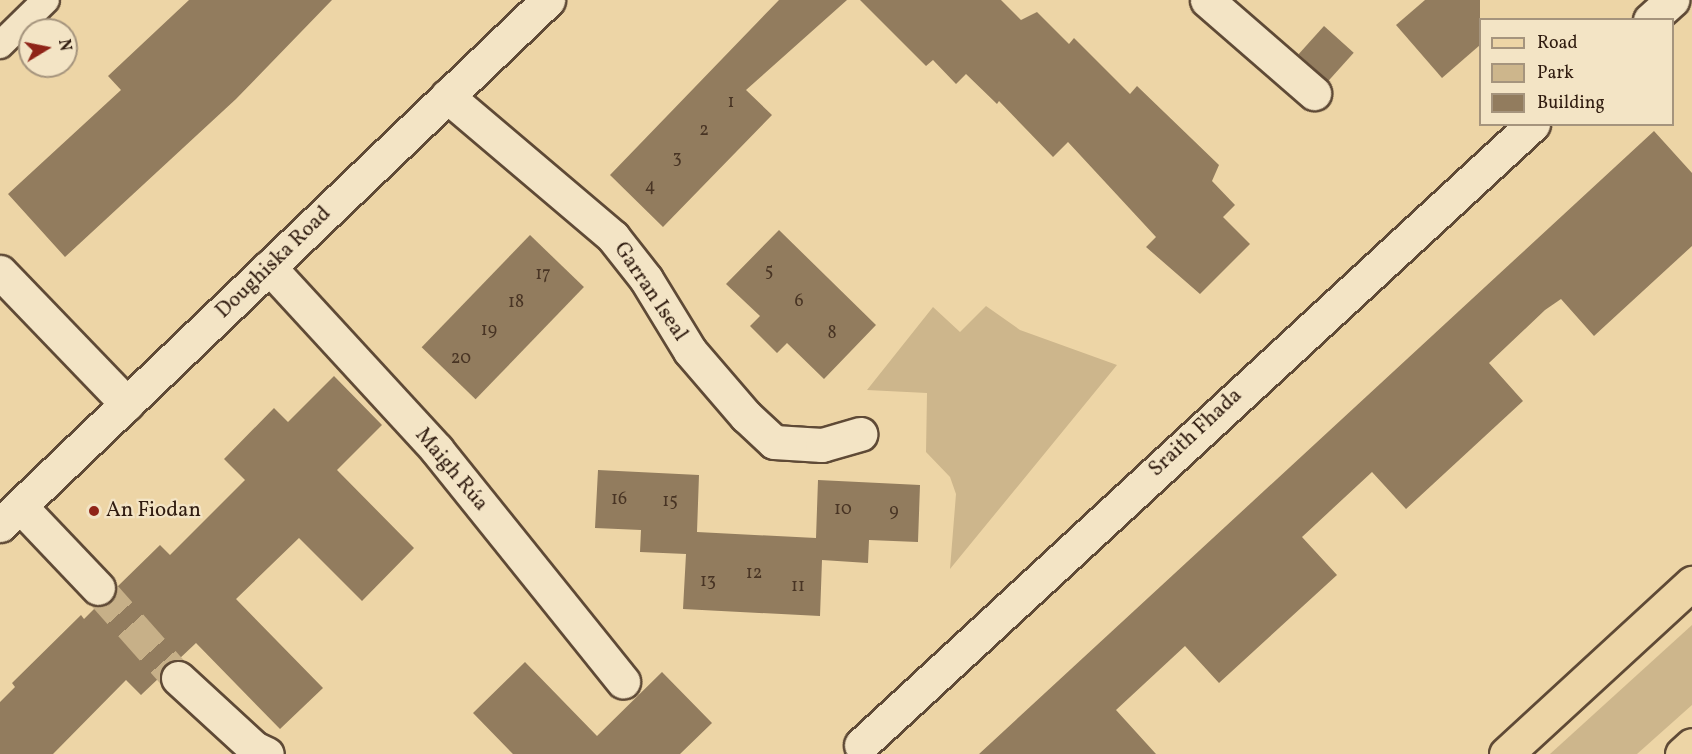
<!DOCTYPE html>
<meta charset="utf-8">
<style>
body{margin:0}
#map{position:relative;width:1692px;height:754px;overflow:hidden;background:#edd5a6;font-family:Vollkorn,serif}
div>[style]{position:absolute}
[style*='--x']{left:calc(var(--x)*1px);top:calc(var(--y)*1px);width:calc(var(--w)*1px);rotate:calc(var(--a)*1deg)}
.green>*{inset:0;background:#cdb68c}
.building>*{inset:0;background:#927c5e;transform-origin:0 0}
.minor-tunnel>*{height:33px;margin-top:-16.5px;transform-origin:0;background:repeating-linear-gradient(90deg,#c7b088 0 33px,transparent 0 49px)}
.roads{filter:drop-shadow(2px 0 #5f4a36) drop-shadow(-2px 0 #5f4a36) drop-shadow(0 2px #5f4a36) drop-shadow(0 -2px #5f4a36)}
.service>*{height:26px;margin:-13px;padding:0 13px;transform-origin:13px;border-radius:13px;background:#f3e4c5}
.minor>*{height:33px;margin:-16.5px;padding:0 16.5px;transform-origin:16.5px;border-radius:16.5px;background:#f3e4c5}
.tertiary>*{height:33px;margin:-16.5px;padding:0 16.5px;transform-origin:16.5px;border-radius:16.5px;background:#f3e4c5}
.primary>*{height:33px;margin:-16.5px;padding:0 16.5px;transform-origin:16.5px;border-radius:16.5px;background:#edd5a6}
.dots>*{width:16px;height:16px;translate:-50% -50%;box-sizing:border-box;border:3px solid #f3e4c5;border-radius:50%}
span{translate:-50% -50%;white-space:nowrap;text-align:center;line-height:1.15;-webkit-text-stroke:4.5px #f3e4c5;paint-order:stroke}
.number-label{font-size:18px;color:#483424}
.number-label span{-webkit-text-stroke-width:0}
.street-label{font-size:21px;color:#301c10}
.poi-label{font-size:21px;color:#301c10}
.left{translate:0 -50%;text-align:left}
.legend{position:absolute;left:1479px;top:18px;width:195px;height:108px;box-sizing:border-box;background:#f3e4c5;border:2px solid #a5947d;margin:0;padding:8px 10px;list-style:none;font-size:18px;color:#301c10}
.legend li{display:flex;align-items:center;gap:12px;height:30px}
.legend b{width:30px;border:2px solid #a5947d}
.north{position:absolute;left:18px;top:18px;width:60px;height:60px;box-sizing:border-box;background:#f3e4c5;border:2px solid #a5947d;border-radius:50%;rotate:80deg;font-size:16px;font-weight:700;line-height:24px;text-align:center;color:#301c10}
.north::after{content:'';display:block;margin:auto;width:21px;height:27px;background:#8f2418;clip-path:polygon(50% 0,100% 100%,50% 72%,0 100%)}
</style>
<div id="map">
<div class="green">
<i style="clip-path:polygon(986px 306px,1020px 330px,1117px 365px,950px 569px,956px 494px,950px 477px,926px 452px,927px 393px,867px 390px,933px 307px,960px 332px)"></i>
<i style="clip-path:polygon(1692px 625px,1692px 705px,1637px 754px,1550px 754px)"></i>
</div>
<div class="building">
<i style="clip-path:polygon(189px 0,332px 0,236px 99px,65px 257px,8px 194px,121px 90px,108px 76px)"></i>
<i style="clip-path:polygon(779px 0,847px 0,746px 90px,772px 115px,663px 227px,610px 175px)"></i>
<i style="clip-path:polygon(860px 0,1001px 0,1021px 20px,1037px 12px,1069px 44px,1074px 38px,1130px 94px,1137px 86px,1219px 165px,1212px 181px,1235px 205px,1223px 217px,1250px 244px,1200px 294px,1146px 247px,1156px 237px,1068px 142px,1053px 157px,999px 101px,997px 104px,966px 74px,956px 84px,933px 60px,926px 66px)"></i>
<i style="clip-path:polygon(1425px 0,1480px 0,1480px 45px,1442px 78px,1396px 25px)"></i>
<i style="left:1324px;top:26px;width:40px;height:38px;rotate:42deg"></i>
<i style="clip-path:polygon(1654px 131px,1692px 173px,1692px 246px,1594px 336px,1561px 299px,1545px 310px,1489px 363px,1523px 401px,1406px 509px,1372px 472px,1302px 537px,1337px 575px,1219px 683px,1185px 646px,1116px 710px,1156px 754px,979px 754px)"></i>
<i style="clip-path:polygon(779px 230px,876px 325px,824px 379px,787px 343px,777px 353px,750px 326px,760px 316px,726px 284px)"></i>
<i style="left:530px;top:235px;width:75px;height:156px;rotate:44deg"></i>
<i style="clip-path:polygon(334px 376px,382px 425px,337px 470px,414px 548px,362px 601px,299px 538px,236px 599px,323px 688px,280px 729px,196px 643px,178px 660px,165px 665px,160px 677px,141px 695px,126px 680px,53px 754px,0 754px,0 702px,15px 687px,12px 683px,81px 615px,84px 619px,97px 606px,110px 602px,116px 588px,160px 545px,170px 555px,245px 480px,224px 459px,274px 408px,288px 422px)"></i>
<i style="clip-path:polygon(598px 470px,699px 475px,697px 532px,816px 538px,818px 480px,920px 485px,918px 542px,869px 540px,868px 563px,822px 560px,820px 616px,683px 609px,686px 554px,640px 552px,641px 530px,595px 528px)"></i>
<i style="clip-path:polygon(525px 662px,597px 736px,662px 672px,712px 723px,680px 754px,513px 754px,473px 713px)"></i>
</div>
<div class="minor-tunnel">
<i style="--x:98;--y:588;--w:120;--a:48.4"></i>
</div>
<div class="roads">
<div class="service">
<i style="--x:0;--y:45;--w:64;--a:-44.4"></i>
</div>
<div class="minor">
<i style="--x:1207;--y:0;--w:142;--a:41"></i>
<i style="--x:1650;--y:20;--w:30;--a:-42"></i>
<i style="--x:447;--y:96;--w:218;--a:40.3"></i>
<i style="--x:613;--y:237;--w:53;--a:51.8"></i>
<i style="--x:646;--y:279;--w:84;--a:58.6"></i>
<i style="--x:690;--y:351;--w:86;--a:49.3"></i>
<i style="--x:746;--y:416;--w:38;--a:43"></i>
<i style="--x:774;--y:442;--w:48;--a:3.6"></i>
<i style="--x:822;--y:445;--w:40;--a:-16"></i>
<i style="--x:269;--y:267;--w:248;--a:47.4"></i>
<i style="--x:437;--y:450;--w:297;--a:51.2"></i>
<i style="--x:0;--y:272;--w:183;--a:46.1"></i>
<i style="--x:20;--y:506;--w:113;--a:46.4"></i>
<i style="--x:178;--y:678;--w:103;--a:42.6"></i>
<i style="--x:254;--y:748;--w:14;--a:25"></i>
<i style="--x:861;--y:745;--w:915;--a:-42.74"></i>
</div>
<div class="tertiary">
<i style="--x:0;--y:525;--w:759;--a:-43.77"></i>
</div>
<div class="primary">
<i style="--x:1506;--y:754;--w:253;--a:-42.6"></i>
<i style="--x:1682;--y:754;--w:13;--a:-42"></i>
</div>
</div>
<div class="dots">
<i style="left:94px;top:511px;background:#8f2418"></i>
</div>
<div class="number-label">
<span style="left:731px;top:103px">1</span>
<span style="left:704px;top:131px">2</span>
<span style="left:677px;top:159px">3</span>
<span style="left:650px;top:187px">4</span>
<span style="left:769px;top:272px">5</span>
<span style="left:543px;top:275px">17</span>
<span style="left:799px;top:302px">6</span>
<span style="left:516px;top:303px">18</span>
<span style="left:489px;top:331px">19</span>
<span style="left:832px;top:334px">8</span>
<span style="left:461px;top:359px">20</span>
<span style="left:619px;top:500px">16</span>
<span style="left:670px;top:502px">15</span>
<span style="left:843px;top:510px">10</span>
<span style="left:894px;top:512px">9</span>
<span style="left:754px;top:574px">12</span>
<span style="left:708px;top:582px">13</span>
<span style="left:798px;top:587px">11</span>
</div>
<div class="street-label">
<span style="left:274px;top:263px;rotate:-44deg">Doughiska Road</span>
<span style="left:650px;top:292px;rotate:56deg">Garran Iseal</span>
<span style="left:1196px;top:433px;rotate:-43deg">Sraith Fhada</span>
<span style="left:451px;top:470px;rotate:50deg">Maigh Rúa</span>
</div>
<div class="poi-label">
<span class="left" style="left:106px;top:511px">An Fiodan</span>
</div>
<ul class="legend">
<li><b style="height:8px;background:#edd5a6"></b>Road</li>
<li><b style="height:16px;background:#cdb68c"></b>Park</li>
<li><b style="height:16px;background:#927c5e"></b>Building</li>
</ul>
<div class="north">N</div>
</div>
